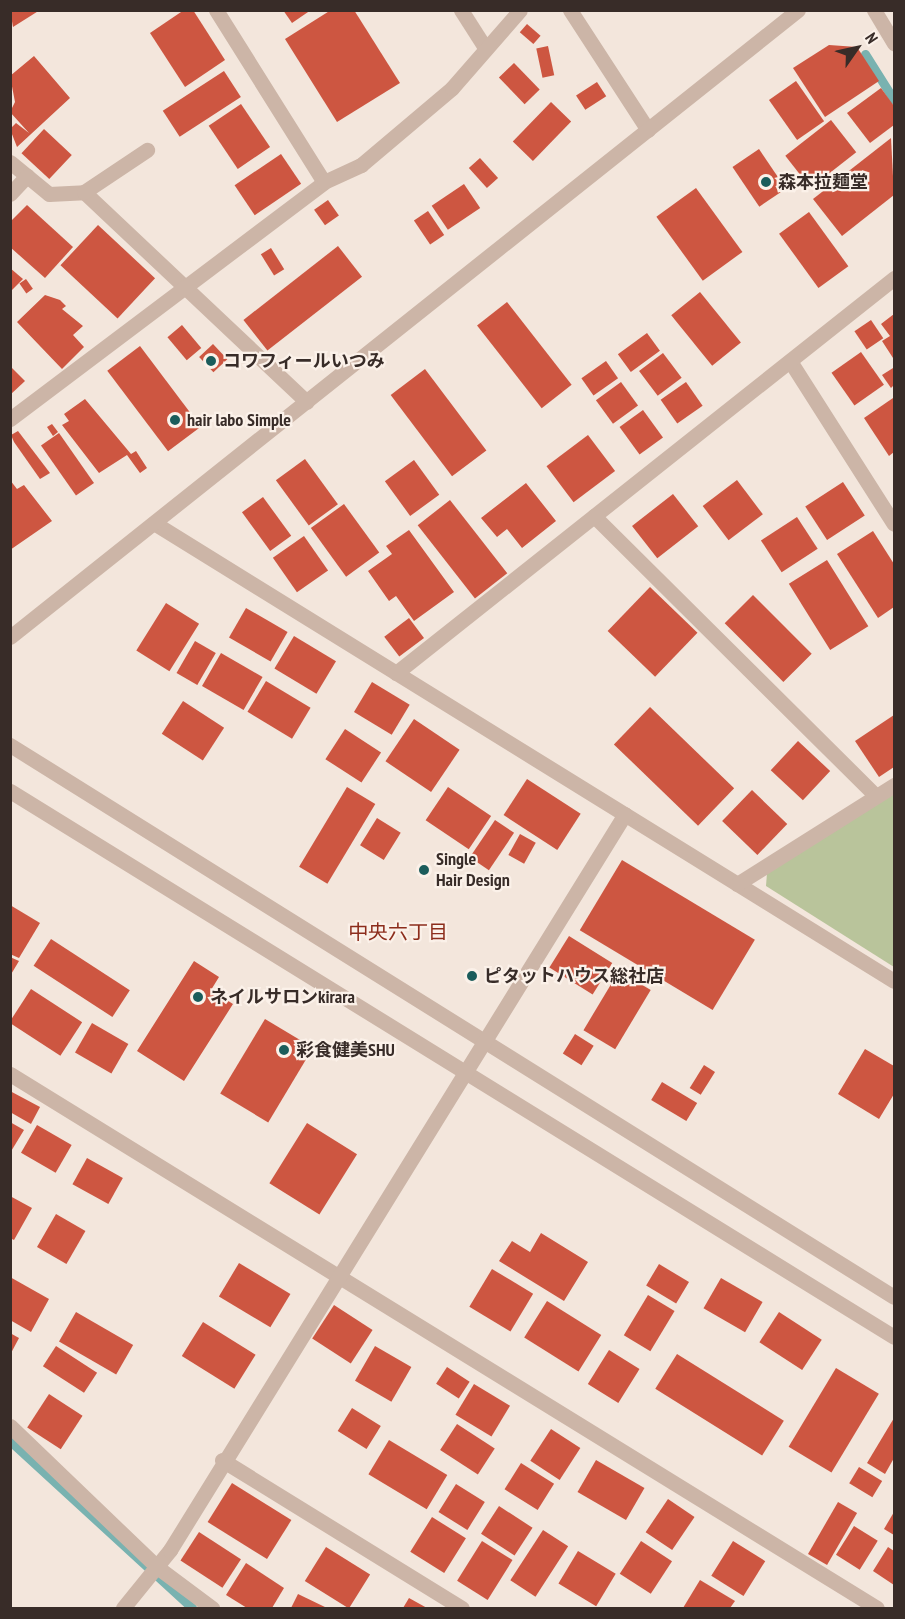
<!DOCTYPE html>
<meta charset="utf-8">
<style>
body{margin:0}
#map{position:relative;width:905px;height:1619px;overflow:hidden;background:#f3e6dc;font-family:"PT Sans Narrow","Noto Sans JP",sans-serif}
div>[style]{position:absolute}
[style*='--x']{left:calc(var(--x)*1px);top:calc(var(--y)*1px);width:calc(var(--w)*1px);rotate:calc(var(--a)*1deg)}
.green>*{inset:0;background:#b9c49b}
.stream>*{height:9px;margin:-4.5px;padding:0 4.5px;transform-origin:4.5px;border-radius:4.5px;background:#79b2b0}
.building>*{inset:0;background:#cd5641;transform-origin:0 0}
.minor>*{height:15px;margin:-7.5px;padding:0 7.5px;transform-origin:7.5px;border-radius:7.5px;background:#ccb5a7}
.dots>*{width:16px;height:16px;translate:-50% -50%;box-sizing:border-box;border:3px solid #fbf1e9;border-radius:50%}
span{translate:-50% -50%;white-space:nowrap;text-align:center;line-height:1.15;-webkit-text-stroke:4.5px #fbf1e9;paint-order:stroke}
.poi-label{font-size:18px;color:#382c28;font-weight:700}
.left{translate:0 -50%;text-align:left}
.neighbourhood-label{font-size:20px;color:#8c2d1c}
.frame{position:absolute;inset:0;border:12px solid #382c28;pointer-events:none}
.north{position:absolute;left:827px;top:18px;width:60px;height:60px;-webkit-text-stroke:4px #fbf1e9;paint-order:stroke;rotate:56deg;font-size:16px;font-weight:700;line-height:24px;text-align:center;color:#382c28}
.north::after{content:'';display:block;margin:auto;width:21px;height:27px;background:#382c28;clip-path:polygon(50% 0,100% 100%,50% 72%,0 100%)}
</style>
<div id="map">
<div class="green">
<i style="clip-path:polygon(894px 792px,894px 967px,766px 886px,767px 873px)"></i>
</div>
<div class="stream">
<i style="--x:865;--y:54;--w:54;--a:57.8"></i>
<i style="--x:10;--y:1441;--w:247;--a:42.5"></i>
</div>
<div class="building">
<i style="clip-path:polygon(10px 10px,40px 10px,13px 27px)"></i>
<i style="clip-path:polygon(184px 10px,193px 10px,225px 60px,185px 87px,150px 33px)"></i>
<i style="clip-path:polygon(283px 10px,311px 10px,292px 23px)"></i>
<i style="clip-path:polygon(331px 10px,354px 10px,400px 83px,337px 122px,285px 39px)"></i>
<i style="left:527px;top:24px;width:18px;height:11px;rotate:41deg"></i>
<i style="clip-path:polygon(829px 45px,857px 47px,879px 81px,825px 117px,793px 68px)"></i>
<i style="left:548px;top:46px;width:30px;height:12px;rotate:78deg"></i>
<i style="clip-path:polygon(34px 56px,70px 98px,17px 147px,10px 129px,16px 123px,29px 133px,10px 112px,15px 102px,10px 76px)"></i>
<i style="left:514px;top:63px;width:37px;height:21px;rotate:46deg"></i>
<i style="left:224px;top:71px;width:31px;height:73px;rotate:57deg"></i>
<i style="left:796px;top:81px;width:49px;height:33px;rotate:55deg"></i>
<i style="left:597px;top:82px;width:17px;height:25px;rotate:57deg"></i>
<i style="clip-path:polygon(881px 88px,894px 106px,894px 125px,870px 143px,847px 113px)"></i>
<i style="left:551px;top:102px;width:28px;height:55px;rotate:44deg"></i>
<i style="left:241px;top:104px;width:52px;height:39px;rotate:56deg"></i>
<i style="left:831px;top:120px;width:41px;height:58px;rotate:52deg"></i>
<i style="left:44px;top:129px;width:38px;height:33px;rotate:43deg"></i>
<i style="clip-path:polygon(891px 138px,894px 195px,842px 236px,813px 199px)"></i>
<i style="left:759px;top:149px;width:48px;height:32px;rotate:56deg"></i>
<i style="left:281px;top:154px;width:36px;height:56px;rotate:56deg"></i>
<i style="left:480px;top:158px;width:27px;height:15px;rotate:48deg"></i>
<i style="left:464px;top:184px;width:29px;height:39px;rotate:56deg"></i>
<i style="left:696px;top:188px;width:79px;height:49px;rotate:54deg"></i>
<i style="left:328px;top:200px;width:19px;height:17px;rotate:55deg"></i>
<i style="clip-path:polygon(27px 205px,73px 247px,45px 278px,10px 247px,10px 222px)"></i>
<i style="left:428px;top:211px;width:29px;height:17px;rotate:56deg"></i>
<i style="left:809px;top:212px;width:67px;height:37px;rotate:54deg"></i>
<i style="left:98px;top:225px;width:78px;height:55px;rotate:43deg"></i>
<i style="left:338px;top:246px;width:39px;height:120px;rotate:52deg"></i>
<i style="left:271px;top:248px;width:25px;height:12px;rotate:58deg"></i>
<i style="clip-path:polygon(10px 268px,23px 279px,10px 292px)"></i>
<i style="left:26px;top:279px;width:12px;height:8px;rotate:55deg"></i>
<i style="left:700px;top:292px;width:65px;height:37px;rotate:51deg"></i>
<i style="clip-path:polygon(45px 295px,60px 300px,66px 306px,62px 309px,83px 326px,73px 335px,84px 347px,62px 369px,17px 322px)"></i>
<i style="left:507px;top:302px;width:105px;height:38px;rotate:52deg"></i>
<i style="clip-path:polygon(894px 314px,894px 357px,893px 358px,882px 341px,890px 336px,881px 324px)"></i>
<i style="left:871px;top:320px;width:22px;height:20px;rotate:56deg"></i>
<i style="left:182px;top:325px;width:30px;height:19px;rotate:50deg"></i>
<i style="left:647px;top:333px;width:22px;height:36px;rotate:54deg"></i>
<i style="left:213px;top:344px;width:21px;height:19px;rotate:47deg"></i>
<i style="left:140px;top:346px;width:101px;height:41px;rotate:53deg"></i>
<i style="left:861px;top:352px;width:40px;height:36px;rotate:55deg"></i>
<i style="left:663px;top:353px;width:31px;height:30px;rotate:53deg"></i>
<i style="left:606px;top:361px;width:21px;height:30px;rotate:55deg"></i>
<i style="clip-path:polygon(10px 366px,25px 381px,10px 395px)"></i>
<i style="clip-path:polygon(893px 368px,894px 385px,891px 388px,882px 375px)"></i>
<i style="left:425px;top:369px;width:102px;height:43px;rotate:53deg"></i>
<i style="left:621px;top:382px;width:29px;height:31px;rotate:54deg"></i>
<i style="left:686px;top:382px;width:29px;height:31px;rotate:55deg"></i>
<i style="clip-path:polygon(893px 398px,894px 452px,889px 456px,864px 418px)"></i>
<i style="clip-path:polygon(85px 399px,131px 454px,136px 451px,147px 468px,140px 473px,127px 455px,99px 473px,62px 425px,69px 421px,64px 414px)"></i>
<i style="left:643px;top:410px;width:34px;height:29px;rotate:54deg"></i>
<i style="clip-path:polygon(52px 424px,58px 432px,53px 436px,47px 427px)"></i>
<i style="clip-path:polygon(18px 431px,50px 473px,40px 479px,14px 442px,11px 435px)"></i>
<i style="left:59px;top:433px;width:61px;height:22px;rotate:55deg"></i>
<i style="left:588px;top:435px;width:45px;height:52px;rotate:53deg"></i>
<i style="left:305px;top:459px;width:56px;height:36px;rotate:54deg"></i>
<i style="left:414px;top:460px;width:43px;height:36px;rotate:54deg"></i>
<i style="clip-path:polygon(10px 480px,17px 489px,24px 485px,52px 521px,10px 550px)"></i>
<i style="left:737px;top:480px;width:43px;height:43px;rotate:53deg"></i>
<i style="left:843px;top:482px;width:40px;height:45px;rotate:57deg"></i>
<i style="clip-path:polygon(526px 483px,556px 521px,522px 548px,507px 529px,497px 537px,481px 518px)"></i>
<i style="left:673px;top:494px;width:41px;height:52px;rotate:52deg"></i>
<i style="left:263px;top:497px;width:48px;height:26px;rotate:54deg"></i>
<i style="left:450px;top:500px;width:93px;height:41px;rotate:52deg"></i>
<i style="left:344px;top:504px;width:60px;height:41px;rotate:54deg"></i>
<i style="left:797px;top:517px;width:38px;height:43px;rotate:57deg"></i>
<i style="clip-path:polygon(409px 530px,454px 592px,414px 621px,396px 596px,389px 601px,368px 571px,392px 554px,386px 546px)"></i>
<i style="clip-path:polygon(873px 531px,894px 564px,894px 607px,878px 618px,837px 554px)"></i>
<i style="left:304px;top:536px;width:42px;height:38px;rotate:55deg"></i>
<i style="left:827px;top:560px;width:78px;height:45px;rotate:58deg"></i>
<i style="left:650px;top:587px;width:66px;height:61px;rotate:44deg"></i>
<i style="left:753px;top:595px;width:83px;height:40px;rotate:45deg"></i>
<i style="left:166px;top:603px;width:39px;height:56px;rotate:32deg"></i>
<i style="left:246px;top:608px;width:48px;height:34px;rotate:30deg"></i>
<i style="left:409px;top:618px;width:25px;height:31px;rotate:53deg"></i>
<i style="left:294px;top:636px;width:49px;height:38px;rotate:31deg"></i>
<i style="left:195px;top:641px;width:24px;height:37px;rotate:30deg"></i>
<i style="left:221px;top:653px;width:48px;height:38px;rotate:30deg"></i>
<i style="left:266px;top:681px;width:52px;height:36px;rotate:31deg"></i>
<i style="left:372px;top:682px;width:44px;height:35px;rotate:31deg"></i>
<i style="left:183px;top:701px;width:49px;height:39px;rotate:33deg"></i>
<i style="left:650px;top:707px;width:117px;height:52px;rotate:44deg"></i>
<i style="clip-path:polygon(894px 715px,894px 767px,879px 777px,855px 741px)"></i>
<i style="left:414px;top:719px;width:55px;height:51px;rotate:34deg"></i>
<i style="left:345px;top:729px;width:43px;height:36px;rotate:33deg"></i>
<i style="left:798px;top:741px;width:44px;height:40px;rotate:43deg"></i>
<i style="left:527px;top:779px;width:64px;height:43px;rotate:33deg"></i>
<i style="left:347px;top:787px;width:33px;height:93px;rotate:31deg"></i>
<i style="left:448px;top:787px;width:52px;height:40px;rotate:34deg"></i>
<i style="left:752px;top:790px;width:49px;height:43px;rotate:44deg"></i>
<i style="left:377px;top:818px;width:28px;height:32px;rotate:32deg"></i>
<i style="left:495px;top:820px;width:23px;height:45px;rotate:34deg"></i>
<i style="left:520px;top:834px;width:18px;height:24px;rotate:29deg"></i>
<i style="left:622px;top:860px;width:155px;height:82px;rotate:31deg"></i>
<i style="clip-path:polygon(10px 905px,40px 923px,19px 958px,10px 954px)"></i>
<i style="left:569px;top:936px;width:51px;height:37px;rotate:32deg"></i>
<i style="left:51px;top:939px;width:94px;height:32px;rotate:33deg"></i>
<i style="clip-path:polygon(10px 957px,19px 961px,10px 976px)"></i>
<i style="clip-path:polygon(194px 961px,219px 977px,211px 990px,233px 1004px,184px 1081px,137px 1051px)"></i>
<i style="left:619px;top:971px;width:37px;height:69px;rotate:31deg"></i>
<i style="left:31px;top:989px;width:61px;height:40px;rotate:33deg"></i>
<i style="left:265px;top:1019px;width:56px;height:87px;rotate:31deg"></i>
<i style="left:92px;top:1023px;width:42px;height:34px;rotate:30deg"></i>
<i style="left:575px;top:1034px;width:22px;height:23px;rotate:32deg"></i>
<i style="clip-path:polygon(865px 1049px,894px 1066px,894px 1094px,879px 1119px,838px 1094px)"></i>
<i style="left:704px;top:1065px;width:13px;height:27px;rotate:32deg"></i>
<i style="left:662px;top:1082px;width:41px;height:21px;rotate:31deg"></i>
<i style="clip-path:polygon(10px 1091px,40px 1107px,31px 1124px,10px 1112px)"></i>
<i style="clip-path:polygon(10px 1122px,24px 1130px,10px 1153px)"></i>
<i style="left:307px;top:1123px;width:59px;height:71px;rotate:32deg"></i>
<i style="left:37px;top:1125px;width:40px;height:32px;rotate:30deg"></i>
<i style="left:87px;top:1158px;width:41px;height:30px;rotate:29deg"></i>
<i style="clip-path:polygon(10px 1196px,32px 1208px,14px 1240px,10px 1238px)"></i>
<i style="left:56px;top:1214px;width:34px;height:38px;rotate:30deg"></i>
<i style="clip-path:polygon(541px 1233px,588px 1262px,564px 1301px,499px 1261px,512px 1241px,530px 1252px)"></i>
<i style="left:239px;top:1263px;width:60px;height:39px;rotate:31deg"></i>
<i style="left:659px;top:1264px;width:35px;height:25px;rotate:31deg"></i>
<i style="left:492px;top:1269px;width:48px;height:44px;rotate:31deg"></i>
<i style="clip-path:polygon(10px 1277px,49px 1299px,31px 1332px,10px 1320px)"></i>
<i style="left:721px;top:1278px;width:48px;height:35px;rotate:30deg"></i>
<i style="left:648px;top:1295px;width:31px;height:47px;rotate:31deg"></i>
<i style="left:547px;top:1301px;width:64px;height:43px;rotate:32deg"></i>
<i style="left:334px;top:1305px;width:46px;height:40px;rotate:33deg"></i>
<i style="left:76px;top:1312px;width:66px;height:34px;rotate:30deg"></i>
<i style="left:779px;top:1312px;width:51px;height:36px;rotate:33deg"></i>
<i style="left:203px;top:1322px;width:62px;height:40px;rotate:32deg"></i>
<i style="clip-path:polygon(10px 1333px,19px 1338px,10px 1355px)"></i>
<i style="left:56px;top:1346px;width:49px;height:24px;rotate:33deg"></i>
<i style="left:375px;top:1346px;width:42px;height:40px;rotate:30deg"></i>
<i style="left:609px;top:1350px;width:36px;height:40px;rotate:32deg"></i>
<i style="left:677px;top:1354px;width:126px;height:41px;rotate:32deg"></i>
<i style="left:447px;top:1367px;width:27px;height:20px;rotate:33deg"></i>
<i style="left:836px;top:1368px;width:50px;height:92px;rotate:31deg"></i>
<i style="left:474px;top:1384px;width:42px;height:36px;rotate:31deg"></i>
<i style="left:49px;top:1394px;width:40px;height:40px;rotate:33deg"></i>
<i style="left:352px;top:1408px;width:34px;height:27px;rotate:32deg"></i>
<i style="clip-path:polygon(894px 1418px,894px 1458px,885px 1474px,867px 1463px)"></i>
<i style="left:457px;top:1424px;width:45px;height:31px;rotate:33deg"></i>
<i style="left:551px;top:1429px;width:35px;height:38px;rotate:33deg"></i>
<i style="left:389px;top:1440px;width:68px;height:40px;rotate:31deg"></i>
<i style="left:596px;top:1460px;width:56px;height:37px;rotate:30deg"></i>
<i style="left:521px;top:1463px;width:39px;height:31px;rotate:32deg"></i>
<i style="left:859px;top:1467px;width:27px;height:19px;rotate:31deg"></i>
<i style="left:232px;top:1483px;width:70px;height:46px;rotate:32deg"></i>
<i style="left:456px;top:1484px;width:34px;height:33px;rotate:32deg"></i>
<i style="left:668px;top:1499px;width:32px;height:40px;rotate:34deg"></i>
<i style="left:838px;top:1502px;width:22px;height:60px;rotate:30deg"></i>
<i style="left:499px;top:1506px;width:40px;height:33px;rotate:33deg"></i>
<i style="clip-path:polygon(894px 1512px,894px 1535px,884px 1529px)"></i>
<i style="left:432px;top:1517px;width:40px;height:41px;rotate:32deg"></i>
<i style="left:854px;top:1526px;width:28px;height:34px;rotate:32deg"></i>
<i style="left:543px;top:1530px;width:30px;height:60px;rotate:33deg"></i>
<i style="left:199px;top:1532px;width:50px;height:34px;rotate:33deg"></i>
<i style="left:482px;top:1541px;width:36px;height:47px;rotate:32deg"></i>
<i style="left:641px;top:1541px;width:37px;height:39px;rotate:33deg"></i>
<i style="left:733px;top:1541px;width:38px;height:41px;rotate:32deg"></i>
<i style="left:326px;top:1547px;width:52px;height:40px;rotate:32deg"></i>
<i style="clip-path:polygon(888px 1547px,894px 1551px,894px 1585px,873px 1571px)"></i>
<i style="left:578px;top:1551px;width:44px;height:38px;rotate:31deg"></i>
<i style="clip-path:polygon(246px 1563px,284px 1588px,272px 1608px,247px 1608px,226px 1595px)"></i>
<i style="clip-path:polygon(700px 1580px,735px 1601px,730px 1608px,683px 1608px)"></i>
<i style="clip-path:polygon(298px 1594px,327px 1608px,291px 1608px)"></i>
<i style="clip-path:polygon(409px 1598px,427px 1608px,403px 1608px)"></i>
</div>
<div class="minor">
<i style="--x:216;--y:10;--w:203;--a:57.9"></i>
<i style="--x:461;--y:10;--w:43;--a:57.4"></i>
<i style="--x:570;--y:10;--w:143;--a:57"></i>
<i style="--x:874;--y:10;--w:39;--a:59"></i>
<i style="--x:10;--y:162;--w:50;--a:39.4"></i>
<i style="--x:49;--y:194;--w:35;--a:-3"></i>
<i style="--x:84;--y:192;--w:306;--a:43.3"></i>
<i style="--x:84;--y:192;--w:76;--a:-33.7"></i>
<i style="--x:10;--y:194;--w:25;--a:-47"></i>
<i style="--x:790;--y:361;--w:193;--a:57.5"></i>
<i style="--x:10;--y:419;--w:393;--a:-37"></i>
<i style="--x:324;--y:182;--w:41;--a:-24.7"></i>
<i style="--x:361;--y:165;--w:119;--a:-40.2"></i>
<i style="--x:452;--y:88;--w:103;--a:-48.9"></i>
<i style="--x:594;--y:516;--w:397;--a:44.8"></i>
<i style="--x:154;--y:523;--w:870;--a:31.75"></i>
<i style="--x:10;--y:637;--w:1007;--a:-38.51"></i>
<i style="--x:396;--y:673;--w:636;--a:-38.42"></i>
<i style="--x:10;--y:745;--w:1042;--a:31.98"></i>
<i style="--x:10;--y:791;--w:1039;--a:31.7"></i>
<i style="--x:737;--y:884;--w:186;--a:-32.2"></i>
<i style="--x:10;--y:1074;--w:1018;--a:31.63"></i>
<i style="--x:10;--y:1426;--w:204;--a:43.8"></i>
<i style="--x:157;--y:1567;--w:69;--a:36.7"></i>
<i style="--x:222;--y:1460;--w:282;--a:31.7"></i>
<i style="--x:123;--y:1608;--w:75;--a:-51"></i>
<i style="--x:170;--y:1550;--w:865;--a:-58.28"></i>
</div>
<div class="dots">
<i style="left:766px;top:182px;background:#1b5c5b"></i>
<i style="left:211px;top:361px;background:#1b5c5b"></i>
<i style="left:175px;top:420px;background:#1b5c5b"></i>
<i style="left:424px;top:870px;background:#1b5c5b"></i>
<i style="left:472px;top:976px;background:#1b5c5b"></i>
<i style="left:198px;top:997px;background:#1b5c5b"></i>
<i style="left:284px;top:1050px;background:#1b5c5b"></i>
</div>
<div class="poi-label">
<span class="left" style="left:778px;top:182px">森本拉麺堂</span>
<span class="left" style="left:223px;top:361px">コワフィールいつみ</span>
<span class="left" style="left:187px;top:420px">hair labo Simple</span>
<span class="left" style="left:436px;top:870px">Single<br>Hair Design</span>
<span class="left" style="left:484px;top:976px">ピタットハウス総社店</span>
<span class="left" style="left:210px;top:997px">ネイルサロンkirara</span>
<span class="left" style="left:296px;top:1050px">彩食健美SHU</span>
</div>
<div class="neighbourhood-label">
<span style="left:398px;top:932px">中央六丁目</span>
</div>
<div class="frame"></div>
<div class="north">N</div>
</div>
